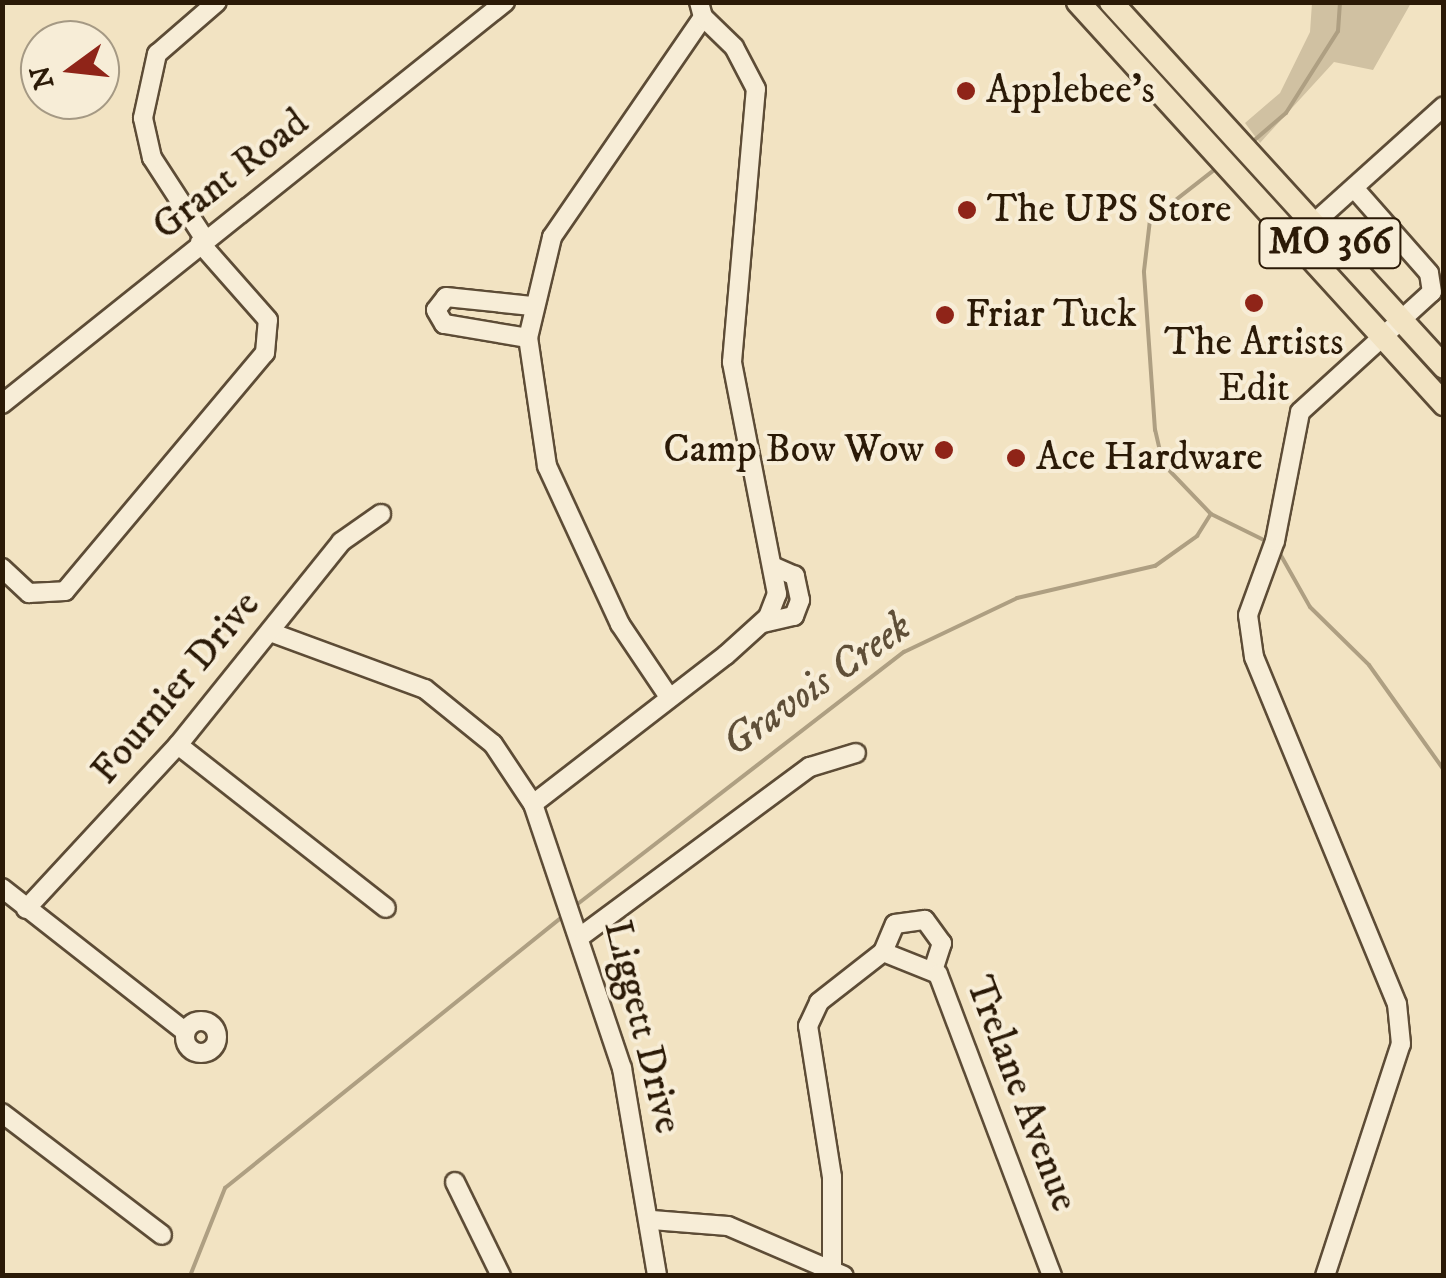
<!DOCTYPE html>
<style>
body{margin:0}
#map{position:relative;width:1446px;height:1278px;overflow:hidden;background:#f2e3c2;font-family:"IM FELL DW Pica",serif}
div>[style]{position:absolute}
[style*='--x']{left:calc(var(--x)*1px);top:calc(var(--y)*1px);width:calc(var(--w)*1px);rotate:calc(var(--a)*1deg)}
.green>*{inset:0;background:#d0c1a2}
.stream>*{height:4px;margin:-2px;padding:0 2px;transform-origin:2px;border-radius:2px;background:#ae9f82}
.roads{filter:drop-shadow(2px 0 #5d4c36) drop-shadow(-2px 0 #5d4c36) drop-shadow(0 2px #5d4c36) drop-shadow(0 -2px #5d4c36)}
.minor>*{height:18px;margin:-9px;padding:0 9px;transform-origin:9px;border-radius:9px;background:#f7edd7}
.minor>.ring{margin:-9px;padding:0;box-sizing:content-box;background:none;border:18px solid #f7edd7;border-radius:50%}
.major>*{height:22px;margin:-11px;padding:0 11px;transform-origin:11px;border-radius:11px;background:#f2e3c2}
.dots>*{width:28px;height:28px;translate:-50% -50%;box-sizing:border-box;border:5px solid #f7edd7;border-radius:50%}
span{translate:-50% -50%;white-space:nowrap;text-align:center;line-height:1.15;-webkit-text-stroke:8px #f7edd7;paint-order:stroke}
.shield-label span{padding:2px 8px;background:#f7edd7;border:2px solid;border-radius:8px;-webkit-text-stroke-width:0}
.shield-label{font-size:38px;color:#2b1a07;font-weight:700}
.poi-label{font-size:40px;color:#2b1a07}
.left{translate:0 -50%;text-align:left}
.right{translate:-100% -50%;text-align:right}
.street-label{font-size:40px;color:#2b1a07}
.water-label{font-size:42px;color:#5f4f38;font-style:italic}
.frame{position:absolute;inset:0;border:5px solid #2b1a07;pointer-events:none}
.north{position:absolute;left:20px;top:20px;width:100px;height:100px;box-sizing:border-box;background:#f7edd7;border:2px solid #a59984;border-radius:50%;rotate:255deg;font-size:28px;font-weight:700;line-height:40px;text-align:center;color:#2b1a07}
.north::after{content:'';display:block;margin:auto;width:35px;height:45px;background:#8f2418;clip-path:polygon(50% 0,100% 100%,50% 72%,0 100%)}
</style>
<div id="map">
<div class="green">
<i style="clip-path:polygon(1312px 3px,1411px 3px,1373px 70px,1334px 62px,1260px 143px,1245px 123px,1280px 93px,1310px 32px)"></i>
</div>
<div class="stream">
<i style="--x:1251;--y:143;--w:46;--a:-40.6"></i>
<i style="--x:1286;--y:113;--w:97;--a:-57.6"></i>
<i style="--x:1338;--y:31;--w:29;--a:-86"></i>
<i style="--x:1211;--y:514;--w:64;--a:26.2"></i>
<i style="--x:1279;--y:552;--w:63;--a:60.6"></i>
<i style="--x:1310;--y:607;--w:83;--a:44.5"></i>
<i style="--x:1369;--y:665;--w:129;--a:54.5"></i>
<i style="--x:575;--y:906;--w:416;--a:-37.7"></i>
<i style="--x:904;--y:652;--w:125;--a:-25.5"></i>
<i style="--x:1017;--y:598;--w:142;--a:-13.1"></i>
<i style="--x:1155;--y:566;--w:52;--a:-35.5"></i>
<i style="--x:1197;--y:536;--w:26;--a:-58"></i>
<i style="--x:1211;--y:514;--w:69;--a:-133.8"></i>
<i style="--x:1163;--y:464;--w:35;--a:-103"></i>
<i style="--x:1155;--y:430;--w:159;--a:-94"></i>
<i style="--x:1144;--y:271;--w:51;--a:-83.3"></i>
<i style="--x:1150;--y:220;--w:88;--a:-38"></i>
<i style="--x:190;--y:1276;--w:95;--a:-68.3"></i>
<i style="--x:225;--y:1188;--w:435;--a:-38.8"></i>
</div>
<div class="roads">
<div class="minor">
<i style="--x:1313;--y:224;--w:176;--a:-42"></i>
<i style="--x:206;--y:241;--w:99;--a:-123"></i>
<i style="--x:152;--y:158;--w:41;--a:-102.7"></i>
<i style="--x:143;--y:118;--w:66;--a:-77.7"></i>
<i style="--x:157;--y:54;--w:79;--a:-40.9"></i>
<i style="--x:528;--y:338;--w:85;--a:-170.5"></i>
<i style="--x:444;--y:324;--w:16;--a:-120"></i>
<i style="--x:436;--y:310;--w:16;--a:-52"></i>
<i style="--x:446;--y:297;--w:86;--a:6"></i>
<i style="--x:2;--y:404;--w:644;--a:-38.63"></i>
<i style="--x:2;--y:568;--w:37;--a:43"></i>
<i style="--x:29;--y:593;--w:36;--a:-3"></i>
<i style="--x:65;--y:591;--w:311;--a:-50"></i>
<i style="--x:265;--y:353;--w:33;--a:-85"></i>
<i style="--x:268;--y:320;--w:103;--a:-131.4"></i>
<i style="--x:763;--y:623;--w:32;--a:-13"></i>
<i style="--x:794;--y:616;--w:17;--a:-69"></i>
<i style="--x:800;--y:600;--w:25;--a:-102"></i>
<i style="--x:795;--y:576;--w:20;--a:-156"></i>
<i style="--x:270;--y:632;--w:165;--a:20.2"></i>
<i style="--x:425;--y:689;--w:87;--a:39"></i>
<i style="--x:493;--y:744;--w:72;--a:56.3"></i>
<i style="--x:533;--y:804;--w:279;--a:71.4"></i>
<i style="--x:622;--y:1068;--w:211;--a:80.4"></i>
<i style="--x:669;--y:697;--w:88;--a:-123.9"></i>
<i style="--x:620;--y:624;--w:174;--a:-114.8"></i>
<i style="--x:547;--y:466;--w:129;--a:-98.4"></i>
<i style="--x:528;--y:338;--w:104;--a:-76.6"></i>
<i style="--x:552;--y:237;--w:267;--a:-55.5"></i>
<i style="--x:703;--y:17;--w:16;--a:-105"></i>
<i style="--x:178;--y:745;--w:264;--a:38.1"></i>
<i style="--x:533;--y:804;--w:244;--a:-37.7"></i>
<i style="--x:726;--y:655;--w:57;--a:-42.1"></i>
<i style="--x:768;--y:617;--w:25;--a:-69"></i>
<i style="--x:777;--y:594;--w:236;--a:-101"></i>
<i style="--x:732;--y:362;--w:274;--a:-85"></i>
<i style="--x:756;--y:89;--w:47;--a:-117.6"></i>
<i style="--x:734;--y:47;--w:43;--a:-135.9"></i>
<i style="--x:2;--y:888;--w:230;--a:38.1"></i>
<i style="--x:26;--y:909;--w:224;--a:-47.2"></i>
<i style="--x:178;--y:745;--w:260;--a:-51.2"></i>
<i style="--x:341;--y:542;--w:49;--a:-35"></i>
<i style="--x:584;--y:934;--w:281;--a:-36.5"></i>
<i style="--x:810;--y:767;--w:48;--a:-16.9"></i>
<i style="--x:883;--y:952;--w:30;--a:-67"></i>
<i style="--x:895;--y:924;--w:30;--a:-8"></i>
<i style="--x:925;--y:920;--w:29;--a:54"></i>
<i style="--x:942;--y:943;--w:28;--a:108"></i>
<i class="ring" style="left:185px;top:1021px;width:14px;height:14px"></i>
<i style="--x:2;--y:1113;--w:201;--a:37.3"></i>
<i style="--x:455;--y:1182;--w:105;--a:63.9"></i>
<i style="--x:652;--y:1220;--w:76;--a:4.5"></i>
<i style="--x:728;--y:1226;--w:126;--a:23.3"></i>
<i style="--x:832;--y:1268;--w:91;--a:-90"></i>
<i style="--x:832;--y:1177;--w:153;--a:-99"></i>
<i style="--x:808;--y:1026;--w:26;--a:-65"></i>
<i style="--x:819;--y:1002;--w:81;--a:-38"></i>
<i style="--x:883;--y:952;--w:59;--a:21.8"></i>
<i style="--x:938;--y:974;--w:323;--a:69.3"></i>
<i style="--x:1325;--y:1276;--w:244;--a:-71.9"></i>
<i style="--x:1401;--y:1044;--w:40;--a:-95.7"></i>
<i style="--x:1397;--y:1004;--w:375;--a:-112.4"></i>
<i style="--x:1254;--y:657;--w:42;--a:-98.1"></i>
<i style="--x:1248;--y:615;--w:79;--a:-70"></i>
<i style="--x:1275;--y:541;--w:131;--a:-79"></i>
<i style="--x:1300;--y:412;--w:178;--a:-42.3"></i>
<i style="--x:1432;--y:292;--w:19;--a:-99"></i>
<i style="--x:1429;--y:273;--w:113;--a:-131.4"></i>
</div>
<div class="major">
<i style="--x:1078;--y:2;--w:544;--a:47.68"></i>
<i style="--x:1111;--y:2;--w:494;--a:47.6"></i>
</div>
</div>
<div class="dots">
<i style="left:966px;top:91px;background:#8f2418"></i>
<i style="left:967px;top:210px;background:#8f2418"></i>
<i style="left:1254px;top:303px;background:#8f2418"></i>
<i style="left:945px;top:315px;background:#8f2418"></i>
<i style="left:944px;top:450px;background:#8f2418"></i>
<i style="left:1016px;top:458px;background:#8f2418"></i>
</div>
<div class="shield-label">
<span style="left:1330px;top:243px">MO 366</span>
</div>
<div class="poi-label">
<span class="left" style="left:986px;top:91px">Applebee's</span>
<span class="left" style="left:987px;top:210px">The UPS Store</span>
<span class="left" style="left:965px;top:315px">Friar Tuck</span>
<span style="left:1254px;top:366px">The Artists<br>Edit</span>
<span class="right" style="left:924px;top:450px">Camp Bow Wow</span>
<span class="left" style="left:1036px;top:458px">Ace Hardware</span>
</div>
<div class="street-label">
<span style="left:231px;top:175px;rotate:-38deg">Grant Road</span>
<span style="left:176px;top:688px;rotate:-50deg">Fournier Drive</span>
<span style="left:642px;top:1027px;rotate:76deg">Liggett Drive</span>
<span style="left:1021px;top:1094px;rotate:69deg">Trelane Avenue</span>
</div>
<div class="water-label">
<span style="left:817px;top:685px;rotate:-35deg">Gravois Creek</span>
</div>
<div class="frame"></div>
<div class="north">N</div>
</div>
